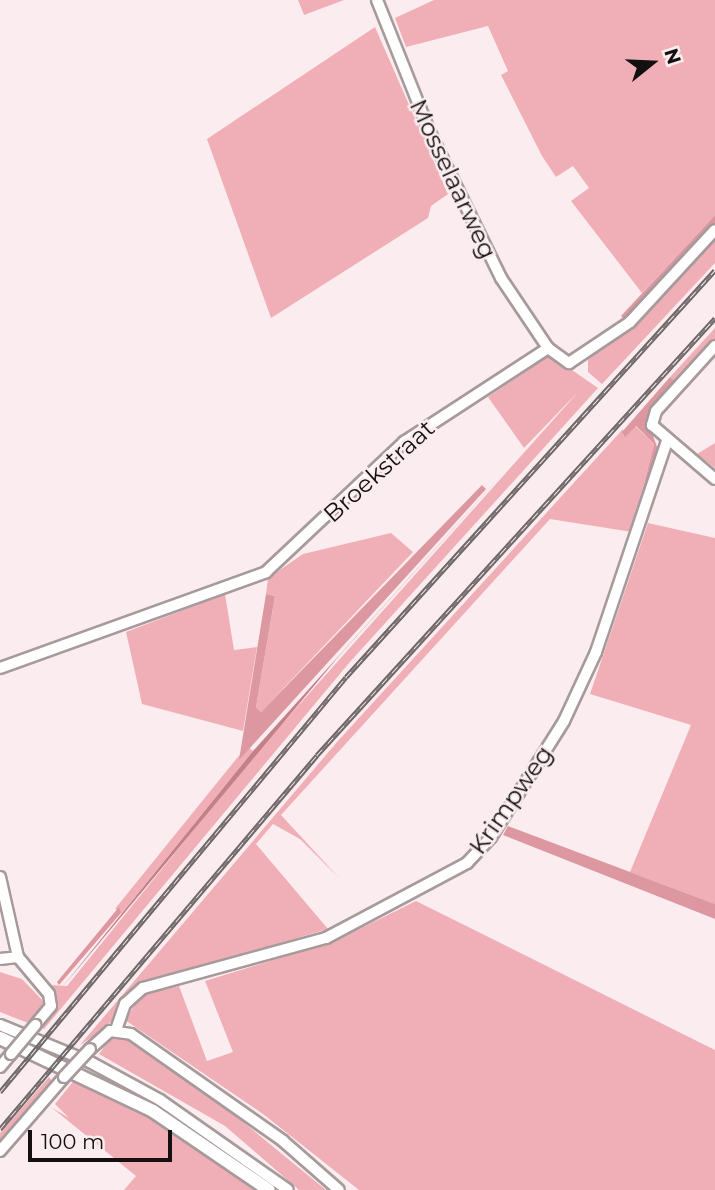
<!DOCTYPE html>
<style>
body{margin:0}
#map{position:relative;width:715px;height:1190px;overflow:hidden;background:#fbedef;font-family:Montserrat,sans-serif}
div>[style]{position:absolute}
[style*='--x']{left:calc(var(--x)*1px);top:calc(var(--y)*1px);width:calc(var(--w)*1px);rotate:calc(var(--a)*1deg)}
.green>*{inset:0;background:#f0afb7;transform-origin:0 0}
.forest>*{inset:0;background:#dc97a0}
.water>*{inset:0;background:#c48089}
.roads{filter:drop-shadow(2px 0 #a79a9b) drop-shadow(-2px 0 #a79a9b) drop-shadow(0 2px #a79a9b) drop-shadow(0 -2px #a79a9b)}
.minor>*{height:10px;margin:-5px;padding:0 5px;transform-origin:5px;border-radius:5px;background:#fff}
.major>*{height:12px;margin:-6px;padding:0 6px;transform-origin:6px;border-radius:6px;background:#fff}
.rail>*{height:5px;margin-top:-2.5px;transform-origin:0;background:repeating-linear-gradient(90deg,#fbedef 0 8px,#6e6667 0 16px);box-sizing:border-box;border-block:2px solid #6e6667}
.bridges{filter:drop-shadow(2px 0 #a79a9b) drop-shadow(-2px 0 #a79a9b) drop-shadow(0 2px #a79a9b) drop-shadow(0 -2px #a79a9b)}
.minor-bridge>*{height:10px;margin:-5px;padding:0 5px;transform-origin:5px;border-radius:5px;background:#fff}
span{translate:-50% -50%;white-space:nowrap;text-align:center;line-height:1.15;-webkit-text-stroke:5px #fbedef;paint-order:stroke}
.street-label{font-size:24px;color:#141010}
.north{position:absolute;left:617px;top:28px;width:70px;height:70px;-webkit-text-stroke:5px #fbedef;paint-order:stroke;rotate:72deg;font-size:19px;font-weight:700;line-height:28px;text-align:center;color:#141010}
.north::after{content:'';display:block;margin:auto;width:24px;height:32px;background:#141010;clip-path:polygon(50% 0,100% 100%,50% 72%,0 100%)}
.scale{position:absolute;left:28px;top:1130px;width:144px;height:32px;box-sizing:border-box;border:4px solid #141010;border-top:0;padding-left:9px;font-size:21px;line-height:24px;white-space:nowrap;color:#141010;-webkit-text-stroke:5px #fbedef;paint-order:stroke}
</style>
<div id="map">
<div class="green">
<i style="clip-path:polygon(298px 0,344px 0,304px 15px)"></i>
<i style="clip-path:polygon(434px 0,715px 0,715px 215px,642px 293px,571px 201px,589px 188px,573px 166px,556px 177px,542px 156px,501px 75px,508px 71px,488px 26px,406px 47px,395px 18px)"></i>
<i style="clip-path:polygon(375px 27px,448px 194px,431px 206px,428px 218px,271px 318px,207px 139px)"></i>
<i style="clip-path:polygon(715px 234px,715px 263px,602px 384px,588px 372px,588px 360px)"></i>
<i style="clip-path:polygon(715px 328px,715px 341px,677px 383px,670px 377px)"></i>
<i style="clip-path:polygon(550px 355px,598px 388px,349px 663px,44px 1029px,39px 1027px,57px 1004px,50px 985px,67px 986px,256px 753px,579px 391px,524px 448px,488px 397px)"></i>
<i style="clip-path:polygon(635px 426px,654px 444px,632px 532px,550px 519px,281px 815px,340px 879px,300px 839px,273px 824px,256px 844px,328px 929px,137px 985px,106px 1028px,80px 1045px,337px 742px,623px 429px,623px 435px)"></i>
<i style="clip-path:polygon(715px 443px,715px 468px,697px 454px)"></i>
<i style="clip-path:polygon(648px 523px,715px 538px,715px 904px,630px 872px,691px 725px,590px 694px)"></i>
<i style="clip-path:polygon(391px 533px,413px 552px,261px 712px,256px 707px,275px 596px,266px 594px,268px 578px,303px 554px)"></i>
<i style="clip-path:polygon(225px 594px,234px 650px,257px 647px,243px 731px,142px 704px,126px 632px)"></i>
<i style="left:253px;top:751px;width:209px;height:8px;rotate:129deg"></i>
<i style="clip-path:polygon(416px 901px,715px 1050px,715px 1190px,359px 1190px,263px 1114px,125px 1020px,141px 995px,179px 986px,207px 1061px,233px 1052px,205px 981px,335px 941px)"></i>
<i style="clip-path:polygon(0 972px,22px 979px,45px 1003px,28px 1023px,0 1012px)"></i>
<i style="clip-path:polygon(113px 1035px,134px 1040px,203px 1089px,326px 1190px,299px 1190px,225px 1126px,99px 1054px)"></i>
<i style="clip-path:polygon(49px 1077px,53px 1082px,0 1142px,0 1133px)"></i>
<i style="clip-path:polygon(76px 1078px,171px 1130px,255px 1190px,124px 1190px,136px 1176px,51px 1107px,69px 1118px,55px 1104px)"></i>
</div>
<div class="forest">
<i style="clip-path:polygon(715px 215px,715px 227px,623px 318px,621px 316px)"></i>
<i style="clip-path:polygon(670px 377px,677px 383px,650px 428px,659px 452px,632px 532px,654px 444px,636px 426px,625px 437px,622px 432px)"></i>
<i style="clip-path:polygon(482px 485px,486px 489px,239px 760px,266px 594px,275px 596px,256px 707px,261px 712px)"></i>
<i style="clip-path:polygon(508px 826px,715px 904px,715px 919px,503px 835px)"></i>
<i style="clip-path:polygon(119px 907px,121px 913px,59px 985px,57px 982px)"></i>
</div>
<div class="water">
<i style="clip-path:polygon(580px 388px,339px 656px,60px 990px,253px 751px)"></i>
</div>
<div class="roads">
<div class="minor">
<i style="--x:377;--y:0;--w:145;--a:68.2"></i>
<i style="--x:431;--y:135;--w:159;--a:63.9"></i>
<i style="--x:501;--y:278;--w:84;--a:56.1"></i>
<i style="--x:548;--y:348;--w:26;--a:36"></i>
<i style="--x:569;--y:363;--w:73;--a:-33.9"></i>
<i style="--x:630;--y:322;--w:125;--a:-47.3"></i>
<i style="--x:715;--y:346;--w:88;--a:132.2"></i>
<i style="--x:656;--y:411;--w:15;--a:106"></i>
<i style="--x:652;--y:425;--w:83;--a:40.6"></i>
<i style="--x:0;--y:668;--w:283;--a:-19.8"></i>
<i style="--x:266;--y:572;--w:190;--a:-43.3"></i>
<i style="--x:404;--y:442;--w:172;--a:-33.1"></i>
<i style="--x:0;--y:877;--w:82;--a:77.3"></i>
<i style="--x:18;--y:957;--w:48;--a:50"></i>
<i style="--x:49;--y:994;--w:12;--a:81"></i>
<i style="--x:51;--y:1006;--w:25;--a:130"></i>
<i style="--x:0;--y:959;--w:18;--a:-6"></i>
<i style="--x:0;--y:1025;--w:97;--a:22.3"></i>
<i style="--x:90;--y:1062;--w:80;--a:28.5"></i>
<i style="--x:160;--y:1100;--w:156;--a:35.1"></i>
<i style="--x:116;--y:1030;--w:28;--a:-71"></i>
<i style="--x:125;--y:1004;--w:24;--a:-42"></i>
<i style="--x:143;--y:988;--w:190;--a:-15.3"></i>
<i style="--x:326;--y:938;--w:160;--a:-28"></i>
<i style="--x:467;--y:863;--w:35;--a:-47"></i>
<i style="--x:491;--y:837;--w:137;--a:-57.8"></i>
<i style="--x:564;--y:721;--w:76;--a:-65.1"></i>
<i style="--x:596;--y:652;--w:223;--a:-71.4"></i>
<i style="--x:90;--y:1049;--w:27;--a:-42"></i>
<i style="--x:110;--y:1031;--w:21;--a:8"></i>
<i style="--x:131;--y:1034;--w:186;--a:35.1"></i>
<i style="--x:283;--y:1141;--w:74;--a:41.2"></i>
<i style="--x:0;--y:1067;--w:17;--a:-50"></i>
<i style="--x:0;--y:1151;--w:98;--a:-49.1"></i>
</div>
<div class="major">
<i style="--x:0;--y:1038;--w:170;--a:25.5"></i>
<i style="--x:153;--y:1111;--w:140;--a:34.3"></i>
</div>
</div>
<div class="rail">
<i style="--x:0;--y:1092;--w:540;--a:-50.18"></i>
<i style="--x:346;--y:677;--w:549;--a:-47.8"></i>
<i style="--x:0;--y:1129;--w:490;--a:-49.7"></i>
<i style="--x:317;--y:755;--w:591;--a:-47.67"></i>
</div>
<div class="bridges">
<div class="minor-bridge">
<i style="--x:11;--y:1054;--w:38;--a:-50"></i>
<i style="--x:64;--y:1077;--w:38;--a:-47"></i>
</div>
</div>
<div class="street-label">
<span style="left:453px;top:179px;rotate:65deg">Mosselaarweg</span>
<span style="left:379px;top:471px;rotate:-42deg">Broekstraat</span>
<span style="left:511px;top:800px;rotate:-55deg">Krimpweg</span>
</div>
<div class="north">N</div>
<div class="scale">100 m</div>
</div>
